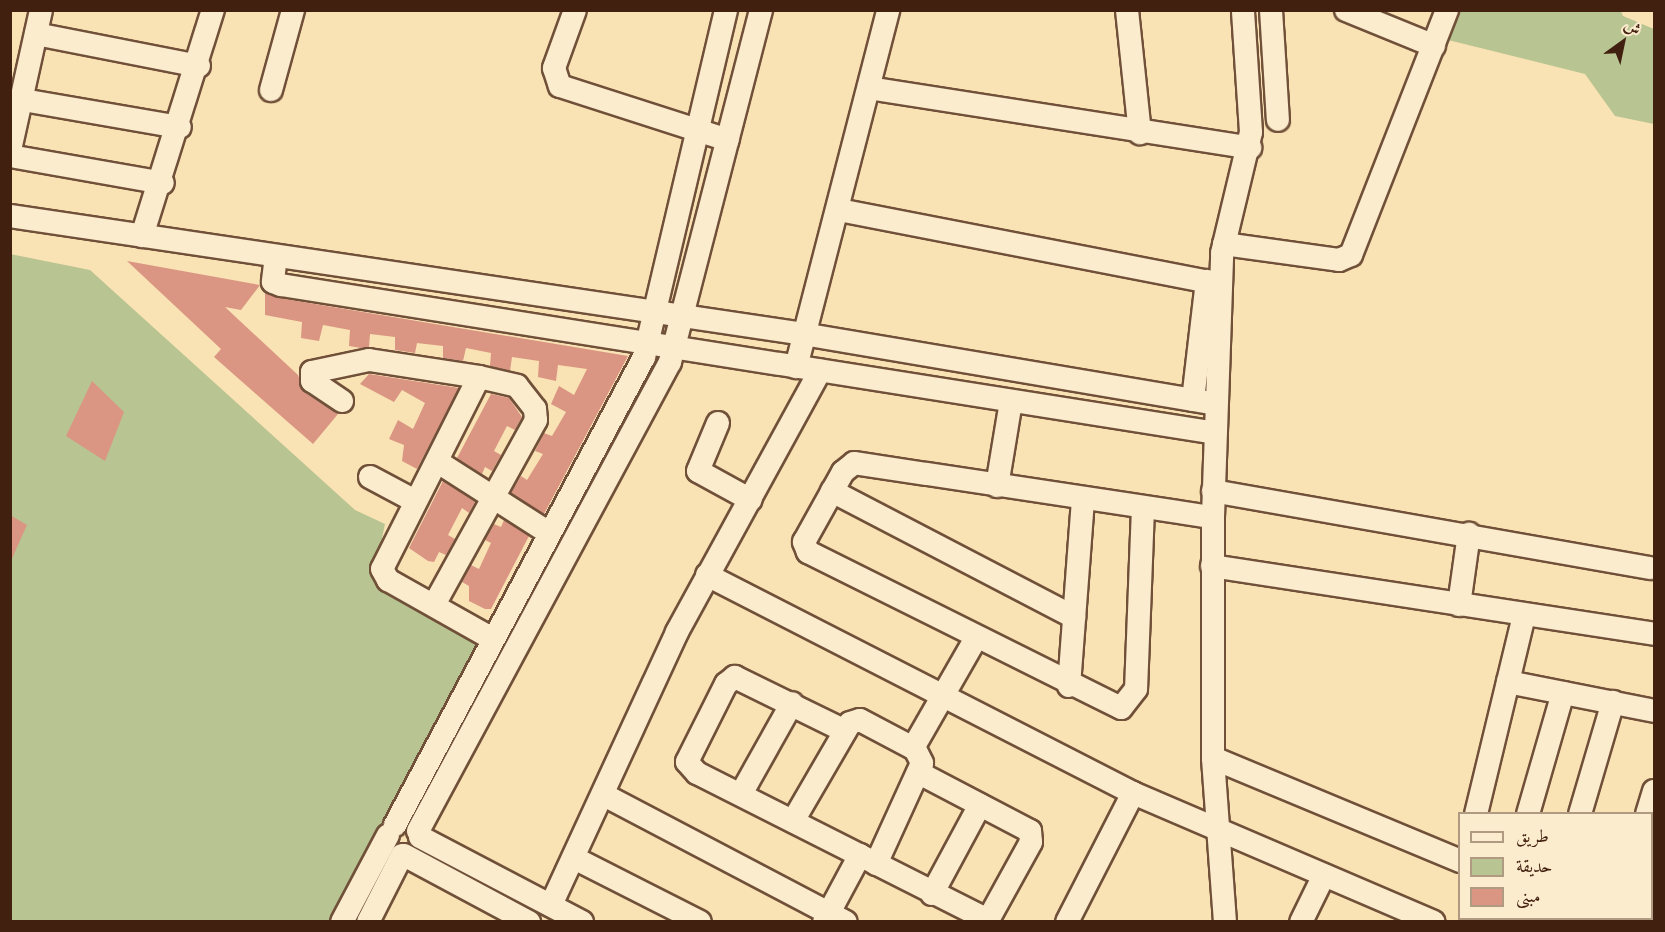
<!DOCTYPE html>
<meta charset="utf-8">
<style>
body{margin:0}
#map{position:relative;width:1665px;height:932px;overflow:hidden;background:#f9e2b3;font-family:"Libre Caslon Text",Amiri,serif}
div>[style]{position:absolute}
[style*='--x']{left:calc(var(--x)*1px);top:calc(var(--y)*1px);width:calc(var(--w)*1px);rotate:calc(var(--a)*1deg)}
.green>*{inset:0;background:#b8c491}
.building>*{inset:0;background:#da9683}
.roads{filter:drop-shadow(2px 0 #705039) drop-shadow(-2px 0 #705039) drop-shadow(0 2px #705039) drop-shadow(0 -2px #705039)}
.minor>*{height:22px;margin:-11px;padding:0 11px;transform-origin:11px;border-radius:11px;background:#fbecce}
span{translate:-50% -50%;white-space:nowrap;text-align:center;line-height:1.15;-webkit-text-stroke:4.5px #fbecce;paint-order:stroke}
.frame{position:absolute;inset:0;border:12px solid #422010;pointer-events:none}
.legend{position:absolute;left:1458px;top:812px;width:195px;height:108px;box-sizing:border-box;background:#fbecce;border:2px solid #b19a82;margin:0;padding:8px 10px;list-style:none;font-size:18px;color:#422010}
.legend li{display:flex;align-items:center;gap:12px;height:30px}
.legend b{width:30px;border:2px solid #b19a82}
.north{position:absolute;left:1593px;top:12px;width:60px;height:60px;-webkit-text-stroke:4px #fbecce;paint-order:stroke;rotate:33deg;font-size:16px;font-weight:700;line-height:24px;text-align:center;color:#422010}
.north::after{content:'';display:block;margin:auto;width:21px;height:27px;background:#422010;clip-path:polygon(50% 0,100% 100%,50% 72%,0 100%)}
</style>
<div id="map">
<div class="green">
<i style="clip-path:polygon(1448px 11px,1621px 11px,1623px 16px,1654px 29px,1654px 124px,1615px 116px,1585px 74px,1436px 37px)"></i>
<i style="clip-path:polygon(10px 254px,90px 270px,355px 510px,385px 524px,373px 580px,479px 643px,330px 921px,11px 921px)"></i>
</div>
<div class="building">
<i style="clip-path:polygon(127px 261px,260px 285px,241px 310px,225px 307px,298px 375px,304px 392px,338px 414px,313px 444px,214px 357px,221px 349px)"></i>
<i style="clip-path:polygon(265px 292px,279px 298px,628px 356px,544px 514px,511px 493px,521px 476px,527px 480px,543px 454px,535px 451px,544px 433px,552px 436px,566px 412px,551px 404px,559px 386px,574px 395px,587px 369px,558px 365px,556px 381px,538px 377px,539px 361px,512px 357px,510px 371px,490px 366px,491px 353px,466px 348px,463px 361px,443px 358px,443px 346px,417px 343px,415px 353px,395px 350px,395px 337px,370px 334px,369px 347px,361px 348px,349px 346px,350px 330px,323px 325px,319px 341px,301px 338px,302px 322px,265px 315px)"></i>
<i style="clip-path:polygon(369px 374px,459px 388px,417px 469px,402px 461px,404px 445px,389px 439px,398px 420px,413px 429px,425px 403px,402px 390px,394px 402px,360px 384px)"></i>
<i style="clip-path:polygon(92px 381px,124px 412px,105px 461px,66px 436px)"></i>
<i style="clip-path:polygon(491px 394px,509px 398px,522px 417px,515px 430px,507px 426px,494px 451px,501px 455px,492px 471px,485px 467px,482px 474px,457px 458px)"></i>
<i style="clip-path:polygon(443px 481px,475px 502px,469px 513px,462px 508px,448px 535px,455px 539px,446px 555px,439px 552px,434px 562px,428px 561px,409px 548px)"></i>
<i style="clip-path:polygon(10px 515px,27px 525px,10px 563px)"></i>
<i style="clip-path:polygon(504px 520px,529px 536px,491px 609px,485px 609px,469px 601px,469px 586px,462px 582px,471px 565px,479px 569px,491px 543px,485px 540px,494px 524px,501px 527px)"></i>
</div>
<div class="roads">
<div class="minor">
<i style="--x:575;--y:10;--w:62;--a:109.9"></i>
<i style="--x:554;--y:68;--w:19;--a:72"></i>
<i style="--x:560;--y:86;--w:176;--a:17.8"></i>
<i style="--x:1127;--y:10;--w:124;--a:84"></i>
<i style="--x:1271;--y:10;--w:110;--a:86.4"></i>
<i style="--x:1346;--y:10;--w:95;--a:22.2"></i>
<i style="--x:36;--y:34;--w:166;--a:11.1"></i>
<i style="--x:869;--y:88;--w:386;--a:8.9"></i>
<i style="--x:271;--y:90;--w:83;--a:-74.6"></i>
<i style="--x:23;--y:100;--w:159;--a:9.8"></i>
<i style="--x:10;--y:150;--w:143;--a:-77.5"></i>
<i style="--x:10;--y:156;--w:155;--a:10"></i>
<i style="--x:839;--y:210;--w:389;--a:11"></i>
<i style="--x:10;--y:216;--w:802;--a:8.46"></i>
<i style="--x:803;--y:334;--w:419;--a:9.6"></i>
<i style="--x:142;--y:236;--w:237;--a:-72.6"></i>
<i style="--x:1224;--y:244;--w:116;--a:7.9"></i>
<i style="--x:1339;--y:260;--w:13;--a:-23"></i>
<i style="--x:1351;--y:255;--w:263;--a:-68.6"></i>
<i style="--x:276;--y:256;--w:26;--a:97"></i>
<i style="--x:273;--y:282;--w:9;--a:21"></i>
<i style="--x:281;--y:285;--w:946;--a:9"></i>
<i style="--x:796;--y:367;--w:369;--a:-75.5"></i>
<i style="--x:479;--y:377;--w:215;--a:116.8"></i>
<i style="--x:382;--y:569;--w:13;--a:61"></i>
<i style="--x:388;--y:580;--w:118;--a:29.4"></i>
<i style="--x:1193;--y:400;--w:120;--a:-83.3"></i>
<i style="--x:342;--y:401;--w:36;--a:-146"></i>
<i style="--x:312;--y:381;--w:9;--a:-90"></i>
<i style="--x:312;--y:372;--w:58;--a:-11.9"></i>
<i style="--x:369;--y:360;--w:111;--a:8.8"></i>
<i style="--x:479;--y:377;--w:39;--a:13"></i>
<i style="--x:517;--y:386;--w:29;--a:52"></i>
<i style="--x:535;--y:409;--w:11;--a:85"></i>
<i style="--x:536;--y:420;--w:211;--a:118.9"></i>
<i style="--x:718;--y:423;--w:52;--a:112.6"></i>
<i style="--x:698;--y:471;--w:60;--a:28.7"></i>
<i style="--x:438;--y:462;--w:132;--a:32.6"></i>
<i style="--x:370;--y:477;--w:51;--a:28.1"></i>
<i style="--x:997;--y:486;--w:86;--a:-80.6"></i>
<i style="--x:832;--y:491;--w:273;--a:27.5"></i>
<i style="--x:1213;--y:491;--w:444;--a:10"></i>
<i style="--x:1143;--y:508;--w:181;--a:92.2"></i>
<i style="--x:1136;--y:689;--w:24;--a:128"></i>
<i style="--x:1121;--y:708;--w:350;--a:-153.5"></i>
<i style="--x:808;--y:552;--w:11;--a:-112"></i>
<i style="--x:804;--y:542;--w:80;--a:-60.9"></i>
<i style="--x:843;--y:472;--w:14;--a:-39"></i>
<i style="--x:854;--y:463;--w:363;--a:8.6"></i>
<i style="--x:1212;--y:566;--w:447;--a:8.7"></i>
<i style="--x:707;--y:575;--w:479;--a:27.1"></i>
<i style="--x:1133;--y:793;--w:327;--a:23.2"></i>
<i style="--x:1459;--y:605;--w:72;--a:-82"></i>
<i style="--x:1508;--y:682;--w:149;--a:11.2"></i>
<i style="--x:1069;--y:686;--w:187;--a:-85.7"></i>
<i style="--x:845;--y:731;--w:123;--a:-153.9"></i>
<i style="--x:735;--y:677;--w:11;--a:142"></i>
<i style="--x:726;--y:684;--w:87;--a:116.6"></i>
<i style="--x:687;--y:762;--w:15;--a:48"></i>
<i style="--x:697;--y:773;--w:326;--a:26.8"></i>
<i style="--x:988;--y:920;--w:89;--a:-61.1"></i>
<i style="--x:1031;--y:842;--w:11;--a:-95"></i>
<i style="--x:1030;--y:831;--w:125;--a:-152.4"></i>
<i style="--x:913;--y:748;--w:127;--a:-60.2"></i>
<i style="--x:1213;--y:758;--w:268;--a:22.6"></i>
<i style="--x:741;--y:794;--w:104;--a:-60.7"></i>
<i style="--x:604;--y:795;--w:273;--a:27.7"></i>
<i style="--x:1476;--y:814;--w:205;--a:-76.4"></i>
<i style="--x:1528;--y:814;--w:126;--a:-73.9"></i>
<i style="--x:1580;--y:814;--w:117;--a:-73.6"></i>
<i style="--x:1647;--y:814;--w:24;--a:-73"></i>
<i style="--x:793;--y:821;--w:113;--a:-59.8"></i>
<i style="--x:850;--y:723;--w:10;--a:-17"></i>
<i style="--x:860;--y:720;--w:62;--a:27.8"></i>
<i style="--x:915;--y:749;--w:16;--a:63"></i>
<i style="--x:922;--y:763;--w:111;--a:114.5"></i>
<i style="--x:395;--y:825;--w:530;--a:-61.98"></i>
<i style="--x:644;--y:357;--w:357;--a:-76.7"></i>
<i style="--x:418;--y:831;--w:532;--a:-61.75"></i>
<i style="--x:670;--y:362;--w:364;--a:-75.5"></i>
<i style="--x:420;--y:837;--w:183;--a:27.7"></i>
<i style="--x:404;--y:855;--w:142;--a:28.2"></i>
<i style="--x:574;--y:858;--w:141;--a:26.9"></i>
<i style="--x:932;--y:894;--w:101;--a:-61.7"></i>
<i style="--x:551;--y:905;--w:301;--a:-65.2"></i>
<i style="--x:677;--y:632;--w:298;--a:-61.3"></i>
<i style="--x:342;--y:922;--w:98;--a:-62.1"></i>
<i style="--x:368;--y:922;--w:75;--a:-63.1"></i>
<i style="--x:824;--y:922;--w:76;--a:-61.8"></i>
<i style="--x:1067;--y:922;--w:145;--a:-62.9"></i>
<i style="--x:1225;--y:922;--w:164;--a:-94.2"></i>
<i style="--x:1213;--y:758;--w:241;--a:-90"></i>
<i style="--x:1213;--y:517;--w:264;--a:-88"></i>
<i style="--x:1222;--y:253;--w:124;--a:-76.5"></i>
<i style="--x:1251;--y:132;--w:122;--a:-93.8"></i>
<i style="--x:1301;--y:922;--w:52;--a:-63.9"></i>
<i style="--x:1549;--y:922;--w:4;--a:-90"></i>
<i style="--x:1610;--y:922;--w:4;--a:-76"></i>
</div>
</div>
<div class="frame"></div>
<ul class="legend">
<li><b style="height:8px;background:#fbecce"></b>طريق</li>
<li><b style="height:16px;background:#b8c491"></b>حديقة</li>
<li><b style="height:16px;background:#da9683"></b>مبنى</li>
</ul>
<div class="north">ش</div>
</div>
